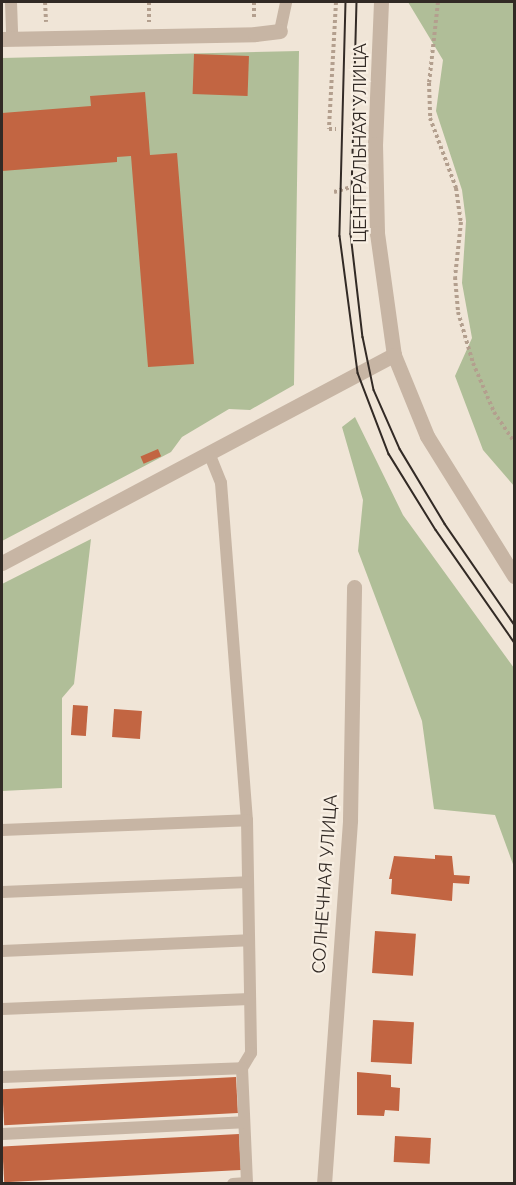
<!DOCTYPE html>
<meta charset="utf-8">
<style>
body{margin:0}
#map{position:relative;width:516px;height:1185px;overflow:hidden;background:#f0e5d7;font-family:Raleway,sans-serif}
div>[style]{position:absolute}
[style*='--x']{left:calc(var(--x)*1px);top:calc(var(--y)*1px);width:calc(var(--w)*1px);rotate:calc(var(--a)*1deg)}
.green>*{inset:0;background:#b0be98}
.building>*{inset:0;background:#c26542;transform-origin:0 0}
.path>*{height:4px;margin-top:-2px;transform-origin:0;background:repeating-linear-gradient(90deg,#b39f8e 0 3px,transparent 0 6px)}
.service>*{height:12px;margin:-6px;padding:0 6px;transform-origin:6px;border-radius:6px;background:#c7b5a4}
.minor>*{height:15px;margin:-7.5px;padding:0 7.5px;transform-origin:7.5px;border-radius:7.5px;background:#c7b5a4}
.tertiary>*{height:15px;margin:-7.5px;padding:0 7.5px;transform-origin:7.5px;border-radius:7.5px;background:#c7b5a4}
.tram>*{height:1.5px;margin:-0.75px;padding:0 0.75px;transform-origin:0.75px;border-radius:0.75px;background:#322a25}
span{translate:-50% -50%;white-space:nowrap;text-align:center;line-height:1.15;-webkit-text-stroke:4.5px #f8efe3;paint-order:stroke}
.street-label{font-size:18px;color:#322a25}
.frame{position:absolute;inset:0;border:3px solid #322a25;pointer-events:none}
</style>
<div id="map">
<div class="green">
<i style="clip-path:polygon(408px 2px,514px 2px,514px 486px,483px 450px,455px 376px,472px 338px,462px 283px,466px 221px,462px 190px,436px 111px,443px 60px)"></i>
<i style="clip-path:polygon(299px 51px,294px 385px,250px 410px,229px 409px,182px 437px,171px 452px,2px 541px,2px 58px)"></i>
<i style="clip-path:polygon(355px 417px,403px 515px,514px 668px,514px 867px,495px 815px,434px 809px,422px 721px,358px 551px,363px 500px,342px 427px)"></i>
<i style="clip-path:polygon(91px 539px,74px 684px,62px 698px,62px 788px,2px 791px,2px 584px)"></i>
</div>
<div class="building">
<i style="left:194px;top:54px;width:55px;height:40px;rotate:2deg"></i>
<i style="clip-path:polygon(145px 92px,150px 155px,177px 153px,194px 364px,148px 367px,131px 156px,117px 157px,117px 162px,2px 171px,2px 113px,91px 106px,90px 96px)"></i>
<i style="left:158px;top:449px;width:8px;height:19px;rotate:67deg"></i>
<i style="left:73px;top:705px;width:15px;height:30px;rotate:4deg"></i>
<i style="left:114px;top:709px;width:28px;height:28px;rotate:4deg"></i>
<i style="clip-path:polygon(435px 855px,452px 856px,454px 875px,470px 876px,469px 884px,453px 883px,452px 901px,391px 894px,392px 879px,389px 879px,394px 856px,435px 859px)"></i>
<i style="left:375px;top:931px;width:41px;height:42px;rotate:4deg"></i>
<i style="left:373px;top:1020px;width:41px;height:42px;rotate:3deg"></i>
<i style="clip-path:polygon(357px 1072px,391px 1075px,391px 1087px,400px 1088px,399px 1111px,385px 1110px,384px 1116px,357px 1115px)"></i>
<i style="left:236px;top:1077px;width:36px;height:234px;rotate:87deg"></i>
<i style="left:239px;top:1134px;width:36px;height:237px;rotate:87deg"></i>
<i style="left:395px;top:1136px;width:36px;height:26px;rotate:3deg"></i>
</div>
<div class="path">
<i style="--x:45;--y:2;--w:20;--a:87"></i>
<i style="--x:149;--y:2;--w:20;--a:90"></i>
<i style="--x:254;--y:2;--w:17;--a:90"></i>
<i style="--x:336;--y:2;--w:127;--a:93.2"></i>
<i style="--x:329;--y:129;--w:7;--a:0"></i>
<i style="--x:438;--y:2;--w:81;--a:96.3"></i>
<i style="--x:429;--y:83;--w:35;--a:88"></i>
<i style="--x:430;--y:118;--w:75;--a:69.6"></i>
<i style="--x:456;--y:188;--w:34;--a:82"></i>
<i style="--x:461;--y:222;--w:55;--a:96.2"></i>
<i style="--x:455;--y:277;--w:35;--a:85"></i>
<i style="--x:458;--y:312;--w:53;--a:73.6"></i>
<i style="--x:473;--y:363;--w:53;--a:66.8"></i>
<i style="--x:494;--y:412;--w:36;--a:56"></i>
<i style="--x:334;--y:192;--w:22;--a:-16"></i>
</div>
<div class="service">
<i style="--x:11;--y:2;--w:36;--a:88"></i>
<i style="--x:280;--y:31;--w:30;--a:-78"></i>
<i style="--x:209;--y:453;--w:32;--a:68"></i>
<i style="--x:221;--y:483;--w:338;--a:85.6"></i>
<i style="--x:247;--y:820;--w:233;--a:89"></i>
<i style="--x:251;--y:1053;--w:17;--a:121"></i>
<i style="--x:242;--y:1068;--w:116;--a:87.5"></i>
<i style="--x:2;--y:830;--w:245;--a:-2.3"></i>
<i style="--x:2;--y:892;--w:246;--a:-2.3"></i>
<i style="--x:2;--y:951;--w:247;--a:-2.5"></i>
<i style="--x:2;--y:1009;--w:248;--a:-2.3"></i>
<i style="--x:2;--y:1077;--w:240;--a:-2.1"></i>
<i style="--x:2;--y:1134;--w:242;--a:-2.8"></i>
<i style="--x:233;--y:1184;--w:14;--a:-4"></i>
</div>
<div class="minor">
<i style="--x:2;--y:39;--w:253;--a:-1.1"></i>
<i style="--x:255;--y:34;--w:25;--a:-7"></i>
<i style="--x:2;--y:563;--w:444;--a:-28"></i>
<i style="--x:324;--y:1184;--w:365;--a:-85.9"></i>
<i style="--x:350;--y:820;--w:233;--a:-89"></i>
</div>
<div class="tertiary">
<i style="--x:381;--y:2;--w:142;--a:92.4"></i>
<i style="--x:375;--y:144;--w:89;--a:88.7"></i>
<i style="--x:377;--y:233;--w:123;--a:82.1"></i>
<i style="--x:394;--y:355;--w:87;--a:67.8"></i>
<i style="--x:427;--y:436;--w:165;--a:58.1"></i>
</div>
<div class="tram">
<i style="--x:346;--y:2;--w:234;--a:91.5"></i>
<i style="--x:340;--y:236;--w:138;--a:82.5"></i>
<i style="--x:358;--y:373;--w:87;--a:69.1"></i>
<i style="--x:389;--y:454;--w:89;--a:58.3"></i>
<i style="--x:436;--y:530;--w:136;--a:55.1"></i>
<i style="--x:357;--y:2;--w:232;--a:91.5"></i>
<i style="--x:351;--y:234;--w:104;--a:83.4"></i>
<i style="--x:363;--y:337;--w:54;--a:78.3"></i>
<i style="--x:374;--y:390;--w:64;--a:66.2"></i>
<i style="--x:400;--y:449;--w:87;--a:59"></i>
<i style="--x:445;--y:524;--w:121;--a:55.4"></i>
</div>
<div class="street-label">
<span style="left:360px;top:143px;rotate:-90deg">ЦЕНТРАЛЬНАЯ УЛИЦА</span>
<span style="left:325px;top:884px;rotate:-86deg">СОЛНЕЧНАЯ УЛИЦА</span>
</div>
<div class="frame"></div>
</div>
